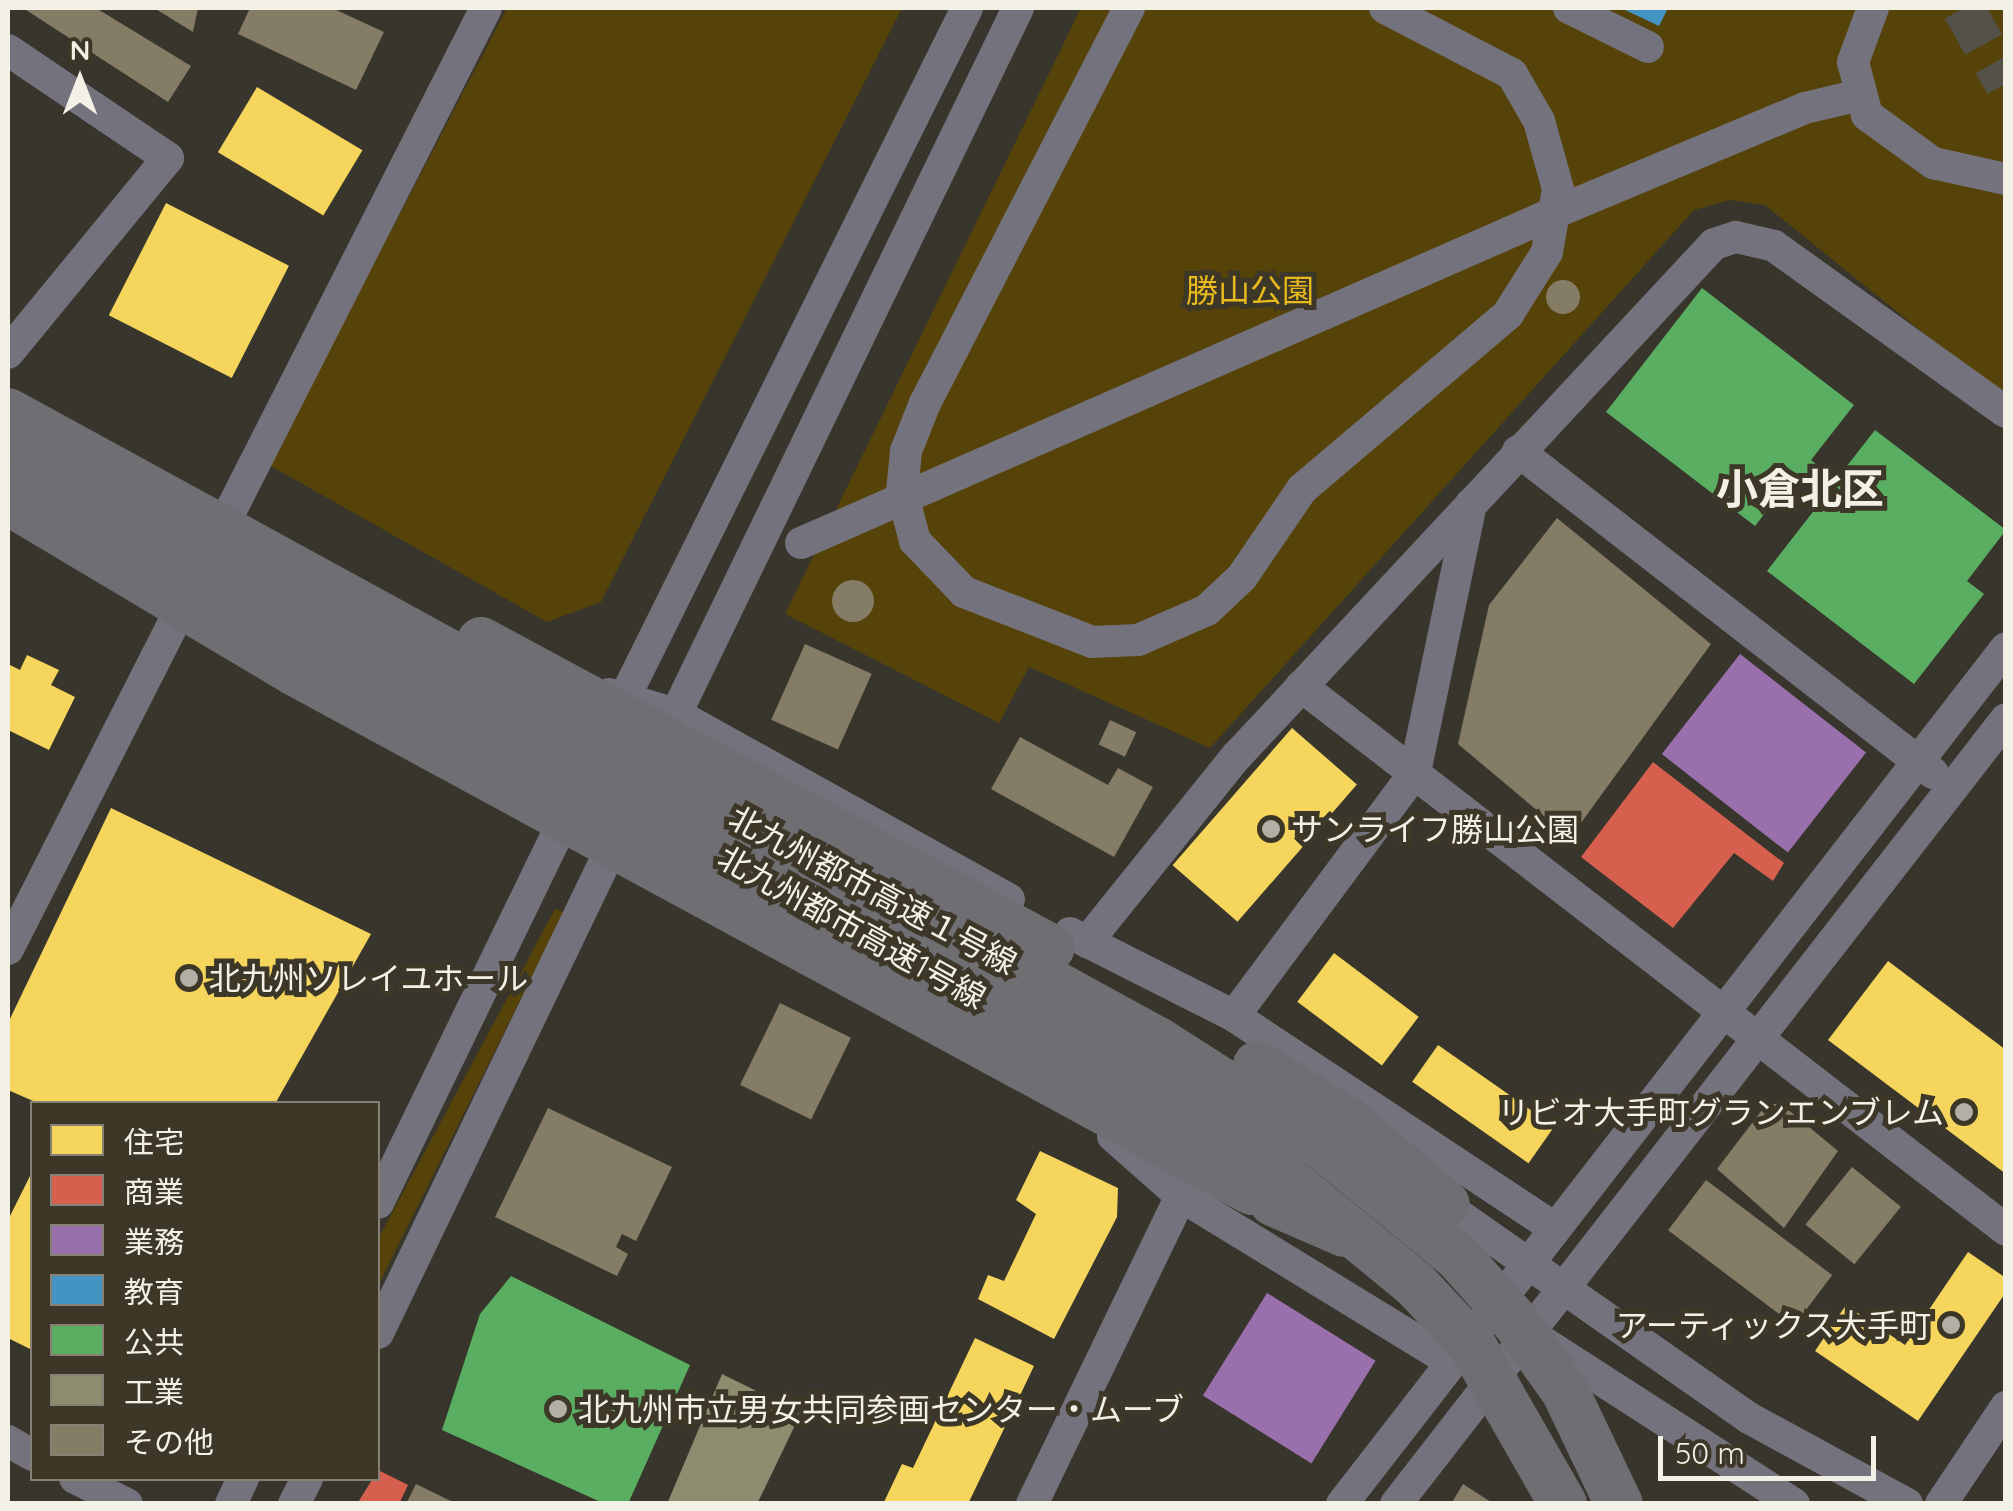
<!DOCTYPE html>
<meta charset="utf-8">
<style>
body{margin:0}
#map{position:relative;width:2013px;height:1511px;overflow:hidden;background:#38352d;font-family:Quicksand,"Noto Sans JP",sans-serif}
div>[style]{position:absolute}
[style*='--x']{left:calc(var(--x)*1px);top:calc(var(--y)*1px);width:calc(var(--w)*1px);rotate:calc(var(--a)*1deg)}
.green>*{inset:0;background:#554309}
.homes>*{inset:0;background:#f6d55c;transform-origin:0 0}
.shops>*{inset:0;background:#d6604d}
.offices>*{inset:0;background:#9970ab;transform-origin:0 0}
.schools>*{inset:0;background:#4393c3}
.public>*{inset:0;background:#5aae61}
.industry>*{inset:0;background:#8c8c6e}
.building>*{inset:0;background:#847c65;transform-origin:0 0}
.round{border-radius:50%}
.major-tunnel>*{height:42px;margin-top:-21px;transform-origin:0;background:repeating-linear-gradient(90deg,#545149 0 42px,transparent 0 63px)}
.minor>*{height:32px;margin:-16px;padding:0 16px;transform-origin:16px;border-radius:16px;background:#74727d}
.highway>*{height:48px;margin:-24px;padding:0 24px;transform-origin:24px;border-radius:24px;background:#6f6e72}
.highway-bridge>*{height:48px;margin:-24px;padding:0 24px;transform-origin:24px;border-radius:24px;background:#6f6e72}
.dots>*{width:28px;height:28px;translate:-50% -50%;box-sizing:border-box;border:5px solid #3d3728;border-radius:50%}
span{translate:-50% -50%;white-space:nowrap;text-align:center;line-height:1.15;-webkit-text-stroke:10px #3d3728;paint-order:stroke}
.park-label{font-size:32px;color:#e8ba1d}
.poi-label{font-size:32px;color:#f3f0e6}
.left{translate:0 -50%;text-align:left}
.right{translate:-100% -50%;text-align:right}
.street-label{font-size:32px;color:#f3f0e6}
.district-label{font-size:42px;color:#f3f0e6;font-weight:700}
.frame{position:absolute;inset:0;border:10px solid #f3f0e6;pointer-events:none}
.legend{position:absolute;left:30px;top:1101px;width:350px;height:380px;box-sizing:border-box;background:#3d3728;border:2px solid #868174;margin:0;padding:12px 18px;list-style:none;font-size:30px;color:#f3f0e6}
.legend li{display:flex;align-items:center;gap:20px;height:50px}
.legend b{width:50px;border:2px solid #868174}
.north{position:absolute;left:30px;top:30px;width:100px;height:100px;-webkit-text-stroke:8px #3d3728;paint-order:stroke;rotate:0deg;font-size:28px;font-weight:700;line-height:40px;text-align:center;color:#f3f0e6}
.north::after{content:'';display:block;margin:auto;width:35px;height:45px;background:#f3f0e6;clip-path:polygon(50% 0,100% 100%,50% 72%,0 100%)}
.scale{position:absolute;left:1658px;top:1436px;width:218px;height:45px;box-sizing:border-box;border:5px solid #f3f0e6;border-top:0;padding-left:12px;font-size:30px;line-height:35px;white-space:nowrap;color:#f3f0e6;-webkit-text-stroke:8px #3d3728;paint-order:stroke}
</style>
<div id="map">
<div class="green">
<i style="clip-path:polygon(507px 8px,902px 8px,601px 602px,547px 622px,269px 465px)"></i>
<i style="clip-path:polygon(1081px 8px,2005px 8px,2005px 399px,1765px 205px,1730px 200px,1694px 210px,1210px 748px,1029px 667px,999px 723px,785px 614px)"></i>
<i style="clip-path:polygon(555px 909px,564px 912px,378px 1286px,378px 1239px)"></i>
</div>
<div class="homes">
<i style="left:257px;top:87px;width:123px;height:76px;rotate:31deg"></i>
<i style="left:166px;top:203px;width:138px;height:126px;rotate:27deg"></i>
<i style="clip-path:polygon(27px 655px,59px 670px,51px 685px,75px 697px,49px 750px,8px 730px,8px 664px,20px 670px)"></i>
<i style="left:1292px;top:728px;width:86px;height:182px;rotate:41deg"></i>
<i style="clip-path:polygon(111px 808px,371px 934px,275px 1104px,40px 1104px,8px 1090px,8px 1023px)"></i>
<i style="left:1334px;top:953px;width:106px;height:61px;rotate:37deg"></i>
<i style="clip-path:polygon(1888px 961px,2006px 1050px,2006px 1174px,1828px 1040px)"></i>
<i style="left:1438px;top:1045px;width:142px;height:45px;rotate:35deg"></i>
<i style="clip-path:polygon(1040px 1151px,1118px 1188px,1117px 1217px,1054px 1339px,978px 1299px,988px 1275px,1004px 1281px,1036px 1214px,1016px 1200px)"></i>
<i style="clip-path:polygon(32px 1172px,32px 1350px,8px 1338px,8px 1220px)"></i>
<i style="clip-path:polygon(1968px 1252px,2006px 1278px,2006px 1292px,1918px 1421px,1815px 1351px,1846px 1305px,1905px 1345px)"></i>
<i style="clip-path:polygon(975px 1338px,1034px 1366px,968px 1504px,884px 1502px,902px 1464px,913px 1468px)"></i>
</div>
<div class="shops">
<i style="clip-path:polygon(1653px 762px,1784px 863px,1773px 881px,1734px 853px,1673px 928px,1581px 857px)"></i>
<i style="clip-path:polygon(378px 1470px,408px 1485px,399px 1504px,357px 1504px)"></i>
</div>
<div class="offices">
<i style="left:1740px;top:654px;width:160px;height:127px;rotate:38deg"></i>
<i style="left:1267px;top:1293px;width:128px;height:121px;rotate:32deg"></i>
</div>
<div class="schools">
<i style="clip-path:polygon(1621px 8px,1668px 8px,1659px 26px)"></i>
</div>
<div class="public">
<i style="clip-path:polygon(1702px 288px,1854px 405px,1811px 460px,1836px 480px,1875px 430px,2006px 530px,1967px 581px,1984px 594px,1914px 684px,1767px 571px,1826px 495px,1796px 473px,1755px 526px,1606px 412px)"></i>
<i style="clip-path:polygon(511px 1276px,690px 1365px,628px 1504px,605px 1504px,442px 1430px,480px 1314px)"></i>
</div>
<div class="industry">
<i style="clip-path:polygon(722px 1374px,801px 1413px,757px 1504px,667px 1504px)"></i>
</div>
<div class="building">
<i style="clip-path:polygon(23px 8px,96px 8px,191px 66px,168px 102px)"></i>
<i style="clip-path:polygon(154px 8px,198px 8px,193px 32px)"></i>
<i style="clip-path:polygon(250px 8px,332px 8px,384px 32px,356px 90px,238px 34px)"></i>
<i class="round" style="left:1546px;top:280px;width:34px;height:34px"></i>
<i style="clip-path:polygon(1557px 518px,1711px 644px,1570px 838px,1458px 744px,1489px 605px)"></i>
<i class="round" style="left:832px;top:580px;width:42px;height:42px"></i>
<i style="left:805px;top:644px;width:73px;height:83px;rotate:24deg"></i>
<i style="left:1110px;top:720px;width:29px;height:27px;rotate:25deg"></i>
<i style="clip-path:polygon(1020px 737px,1108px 785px,1118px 768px,1153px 787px,1114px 857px,991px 789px)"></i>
<i style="left:780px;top:1003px;width:79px;height:91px;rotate:26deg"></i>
<i style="clip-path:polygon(1780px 1103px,1838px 1151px,1784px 1228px,1717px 1169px,1765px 1106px)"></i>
<i style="clip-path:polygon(548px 1108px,672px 1167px,636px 1241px,622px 1234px,616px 1247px,628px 1254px,617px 1276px,495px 1217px)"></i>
<i style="left:1852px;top:1167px;width:63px;height:74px;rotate:39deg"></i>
<i style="left:1706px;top:1180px;width:158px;height:63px;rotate:37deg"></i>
<i style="clip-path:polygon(416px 1484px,457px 1504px,406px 1504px)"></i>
<i style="clip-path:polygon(1463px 1484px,1494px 1504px,1451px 1504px)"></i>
</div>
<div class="major-tunnel">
<i style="--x:1963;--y:8;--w:87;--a:60.5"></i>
</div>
<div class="minor">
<i style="--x:1129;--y:8;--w:445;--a:117.3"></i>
<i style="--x:925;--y:403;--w:52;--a:111.6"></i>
<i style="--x:906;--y:451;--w:41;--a:95.6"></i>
<i style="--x:902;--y:492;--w:51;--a:75.1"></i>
<i style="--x:915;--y:541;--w:71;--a:46.1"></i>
<i style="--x:964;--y:592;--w:137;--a:21.3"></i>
<i style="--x:1092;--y:642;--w:46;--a:-2.5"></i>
<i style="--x:1138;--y:640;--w:75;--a:-23.5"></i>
<i style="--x:1207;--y:610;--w:48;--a:-43.3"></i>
<i style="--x:1242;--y:577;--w:107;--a:-55.7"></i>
<i style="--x:1302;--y:489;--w:270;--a:-40.3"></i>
<i style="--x:1508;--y:314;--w:73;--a:-57.8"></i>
<i style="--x:1547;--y:252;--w:64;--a:-80.1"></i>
<i style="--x:1558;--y:189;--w:71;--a:-105.6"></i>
<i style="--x:1539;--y:121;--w:54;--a:-119.9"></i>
<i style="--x:1512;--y:74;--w:143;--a:-152.5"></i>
<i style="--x:1569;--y:8;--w:88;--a:26.3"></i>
<i style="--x:1873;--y:8;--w:58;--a:110.3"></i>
<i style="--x:1853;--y:62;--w:55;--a:75.2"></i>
<i style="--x:1867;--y:115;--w:82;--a:36"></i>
<i style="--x:1933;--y:163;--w:75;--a:12.4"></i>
<i style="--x:8;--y:50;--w:193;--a:34"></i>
<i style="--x:168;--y:158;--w:252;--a:129.4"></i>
<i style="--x:1518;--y:451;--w:525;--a:37.81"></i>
<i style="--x:801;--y:543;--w:822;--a:-23.67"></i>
<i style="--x:1554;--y:213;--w:272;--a:-22.7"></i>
<i style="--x:1805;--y:108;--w:57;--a:-13.3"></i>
<i style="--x:1301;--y:686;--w:890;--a:37.65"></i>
<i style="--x:609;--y:694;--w:70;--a:16.6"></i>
<i style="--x:676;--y:714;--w:381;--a:29.1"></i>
<i style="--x:609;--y:729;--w:805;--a:-63.59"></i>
<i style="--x:656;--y:755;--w:830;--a:-64.14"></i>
<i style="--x:1070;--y:933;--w:184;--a:26.8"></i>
<i style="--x:1234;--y:1016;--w:379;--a:33.5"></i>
<i style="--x:1087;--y:942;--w:238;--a:-51.2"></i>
<i style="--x:1236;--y:757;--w:701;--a:-47.02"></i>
<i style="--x:1714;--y:244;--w:23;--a:-18"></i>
<i style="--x:1736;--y:237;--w:39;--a:13"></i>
<i style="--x:1774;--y:246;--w:285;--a:35.6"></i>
<i style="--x:8;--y:949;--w:1055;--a:-63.07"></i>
<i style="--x:1234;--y:1016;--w:304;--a:-53.4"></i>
<i style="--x:1415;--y:772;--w:274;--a:-78.2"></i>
<i style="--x:1113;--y:1136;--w:91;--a:41.4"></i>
<i style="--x:1181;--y:1196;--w:314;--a:31.5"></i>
<i style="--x:1429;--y:1194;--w:391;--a:35"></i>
<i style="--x:1749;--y:1418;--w:180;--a:28.6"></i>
<i style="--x:378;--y:1203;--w:448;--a:-64.1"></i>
<i style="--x:378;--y:1333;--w:563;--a:-64.3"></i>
<i style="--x:1535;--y:1337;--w:308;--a:32.8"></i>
<i style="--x:8;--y:1441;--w:28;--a:30"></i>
<i style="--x:75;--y:1478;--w:58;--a:26.6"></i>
<i style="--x:231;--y:1504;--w:29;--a:-65"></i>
<i style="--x:294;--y:1504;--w:29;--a:-63"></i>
<i style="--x:1032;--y:1504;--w:342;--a:-64.2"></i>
<i style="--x:1342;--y:1504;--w:1083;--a:-52.2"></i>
<i style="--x:1396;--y:1504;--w:994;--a:-52.15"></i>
<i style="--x:1941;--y:1504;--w:117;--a:-56.2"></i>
</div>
<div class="highway">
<i style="--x:8;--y:457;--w:31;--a:32"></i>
<i style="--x:1348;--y:1121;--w:128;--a:40.3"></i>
<i style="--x:1273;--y:1202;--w:77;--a:23.6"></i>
</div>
<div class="highway-bridge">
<i style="--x:8;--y:412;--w:1311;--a:28.68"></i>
<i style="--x:1158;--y:1041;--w:195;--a:32.6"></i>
<i style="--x:1322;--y:1146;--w:176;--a:39.2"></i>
<i style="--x:1458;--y:1257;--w:86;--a:48.3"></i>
<i style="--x:1515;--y:1321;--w:86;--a:54.5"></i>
<i style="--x:1565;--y:1391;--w:125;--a:64.5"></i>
<i style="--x:34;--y:473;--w:1254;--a:28.96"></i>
<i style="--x:1131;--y:1080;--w:173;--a:32"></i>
<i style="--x:1278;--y:1172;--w:177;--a:39.3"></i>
<i style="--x:1415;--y:1284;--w:83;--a:46.9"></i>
<i style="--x:1472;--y:1345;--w:183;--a:60.2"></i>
<i style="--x:8;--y:501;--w:332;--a:30.8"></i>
<i style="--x:293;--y:671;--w:1091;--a:28.47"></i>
<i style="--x:481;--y:641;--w:647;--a:28.31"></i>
<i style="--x:1257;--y:1065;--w:107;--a:31.6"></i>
</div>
<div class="dots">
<i style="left:1271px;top:829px;background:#b2afa5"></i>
<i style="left:189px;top:978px;background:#b2afa5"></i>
<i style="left:1964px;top:1112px;background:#b2afa5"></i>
<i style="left:1951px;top:1325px;background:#b2afa5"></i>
<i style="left:558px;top:1409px;background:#b2afa5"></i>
</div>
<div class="park-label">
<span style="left:1250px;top:290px">勝山公園</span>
</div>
<div class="poi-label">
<span class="left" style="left:1291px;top:829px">サンライフ勝山公園</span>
<span class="left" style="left:209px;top:978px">北九州ソレイユホール</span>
<span class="right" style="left:1944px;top:1112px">リビオ大手町グランエンブレム</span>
<span class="right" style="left:1931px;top:1325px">アーティックス大手町</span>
<span class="left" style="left:578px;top:1409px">北九州市立男女共同参画センター・ムーブ</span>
</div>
<div class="street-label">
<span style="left:873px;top:890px;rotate:28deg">北九州都市高速１号線</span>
<span style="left:852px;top:927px;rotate:29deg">北九州都市高速1号線</span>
</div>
<div class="district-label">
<span style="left:1800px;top:489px">小倉北区</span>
</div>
<div class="frame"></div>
<ul class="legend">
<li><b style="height:28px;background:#f6d55c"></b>住宅</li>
<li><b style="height:28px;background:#d6604d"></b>商業</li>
<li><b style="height:28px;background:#9970ab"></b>業務</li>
<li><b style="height:28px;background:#4393c3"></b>教育</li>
<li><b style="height:28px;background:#5aae61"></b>公共</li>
<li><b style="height:28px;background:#8c8c6e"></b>工業</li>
<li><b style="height:28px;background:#847c65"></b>その他</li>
</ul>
<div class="north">N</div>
<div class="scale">50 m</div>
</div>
